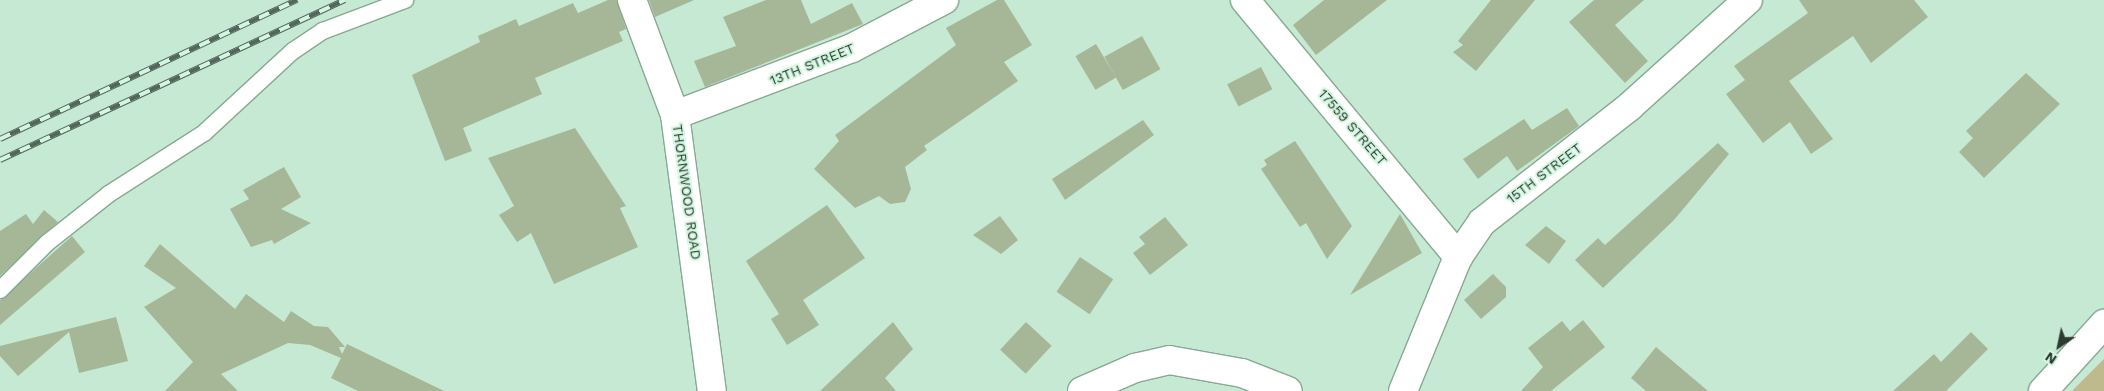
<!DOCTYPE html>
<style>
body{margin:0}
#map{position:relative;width:2104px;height:391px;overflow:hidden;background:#c5e9d2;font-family:"Work Sans",sans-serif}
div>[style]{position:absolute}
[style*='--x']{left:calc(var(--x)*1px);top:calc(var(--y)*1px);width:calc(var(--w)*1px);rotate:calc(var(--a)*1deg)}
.green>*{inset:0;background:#beba8e}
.building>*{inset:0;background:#a6b797;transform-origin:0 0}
.roads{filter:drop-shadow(1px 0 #86a993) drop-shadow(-1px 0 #86a993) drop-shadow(0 1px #86a993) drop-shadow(0 -1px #86a993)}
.service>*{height:16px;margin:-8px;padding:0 8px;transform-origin:8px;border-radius:8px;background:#fff}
.minor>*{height:28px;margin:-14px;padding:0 14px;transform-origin:14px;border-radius:14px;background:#fff}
.tertiary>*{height:28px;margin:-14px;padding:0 14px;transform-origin:14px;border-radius:14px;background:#fff}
.rail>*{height:5.5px;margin-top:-2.75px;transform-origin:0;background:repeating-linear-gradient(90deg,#d2f6df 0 11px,#52665a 0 22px);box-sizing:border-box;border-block:1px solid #52665a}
span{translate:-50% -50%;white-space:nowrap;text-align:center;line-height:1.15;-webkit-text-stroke:4px #d2f6df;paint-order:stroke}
.street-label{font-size:14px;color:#2c3a31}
.north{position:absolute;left:2034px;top:321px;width:50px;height:50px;-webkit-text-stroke:4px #d2f6df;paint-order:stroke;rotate:214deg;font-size:14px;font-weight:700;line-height:20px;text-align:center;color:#2c3a31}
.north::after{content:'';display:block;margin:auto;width:18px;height:22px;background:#2c3a31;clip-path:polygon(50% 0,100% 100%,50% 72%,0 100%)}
</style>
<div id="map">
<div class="green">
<i style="clip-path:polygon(2104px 359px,2104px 391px,2072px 391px)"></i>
</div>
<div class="building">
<i style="clip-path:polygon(608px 0,617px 0,626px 29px,619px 32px,623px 41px,535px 78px,542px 94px,463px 128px,472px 151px,445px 161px,412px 75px,480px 42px,478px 36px,516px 19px,519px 26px,573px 3px,578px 13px)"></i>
<i style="clip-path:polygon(649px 0,694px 0,655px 17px)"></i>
<i style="clip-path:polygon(766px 0,801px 0,811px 24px,852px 3px,863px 24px,705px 87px,694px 61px,736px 46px,723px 17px)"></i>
<i style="clip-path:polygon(997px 0,1004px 0,1032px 45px,1004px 62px,1018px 81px,924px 146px,927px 150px,905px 167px,911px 189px,905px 202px,890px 204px,879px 196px,855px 208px,814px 169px,839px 141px,835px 135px,956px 45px,946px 28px)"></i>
<i style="clip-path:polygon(1324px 0,1387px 0,1316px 55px,1293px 25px)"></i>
<i style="clip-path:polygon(1491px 0,1535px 0,1476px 71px,1453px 52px,1463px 45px,1458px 41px)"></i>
<i style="clip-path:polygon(1594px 0,1644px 0,1615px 25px,1648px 61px,1625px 83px,1569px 22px)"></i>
<i style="clip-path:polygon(1799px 0,1914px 0,1928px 17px,1871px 63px,1853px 36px,1789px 81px,1833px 139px,1811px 154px,1790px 122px,1763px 143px,1726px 94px,1745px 80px,1734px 66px,1808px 13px)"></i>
<i style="left:1142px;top:36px;width:38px;height:43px;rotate:61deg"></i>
<i style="left:1096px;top:44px;width:39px;height:24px;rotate:59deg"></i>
<i style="left:1261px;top:67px;width:25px;height:38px;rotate:63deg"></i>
<i style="clip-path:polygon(2026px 73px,2060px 104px,1984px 178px,1959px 152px,1973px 138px,1966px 131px)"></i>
<i style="clip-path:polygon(1567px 108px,1579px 126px,1517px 171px,1507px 156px,1478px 179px,1463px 159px,1524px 119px,1532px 130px)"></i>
<i style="clip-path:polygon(1143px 120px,1154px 135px,1065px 200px,1052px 179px)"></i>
<i style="clip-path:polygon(575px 128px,626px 206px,620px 208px,638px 247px,554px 284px,531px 233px,517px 242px,499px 215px,514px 206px,488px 158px)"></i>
<i style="clip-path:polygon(1295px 141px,1352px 226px,1327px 259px,1306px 223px,1300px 227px,1261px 169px,1267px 165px,1264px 160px)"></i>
<i style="clip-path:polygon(1718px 143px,1729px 154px,1674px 220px,1603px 288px,1575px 260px,1598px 238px,1605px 245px)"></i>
<i style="clip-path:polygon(284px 167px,301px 197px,281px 209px,311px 223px,274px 244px,272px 240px,251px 247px,230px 209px,249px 199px,243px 190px)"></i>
<i style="clip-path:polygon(827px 205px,865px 258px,803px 300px,819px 325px,787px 345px,771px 319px,779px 314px,746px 261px)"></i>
<i style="clip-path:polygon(44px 210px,58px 222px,0 276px,0 231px,26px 214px,33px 224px)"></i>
<i style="clip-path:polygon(1400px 214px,1422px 253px,1350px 295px)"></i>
<i style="clip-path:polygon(1000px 216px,1018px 240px,1001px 254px,973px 235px)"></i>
<i style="clip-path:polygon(1165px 217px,1188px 245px,1150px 275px,1133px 253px,1145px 244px,1139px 237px)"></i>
<i style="clip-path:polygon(1546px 226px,1566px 241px,1549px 264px,1525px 245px)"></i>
<i style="clip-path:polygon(72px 236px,85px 252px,0 325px,0 300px)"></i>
<i style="clip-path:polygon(160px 244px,235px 309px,246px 294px,284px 322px,291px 311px,314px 326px,328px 327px,345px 347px,339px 347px,342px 354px,347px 344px,444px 391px,358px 391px,331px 378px,341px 358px,310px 345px,288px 343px,221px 374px,238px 391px,165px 391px,193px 362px,144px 307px,176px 288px,144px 266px)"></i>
<i style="left:1080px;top:257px;width:40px;height:42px;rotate:34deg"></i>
<i style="clip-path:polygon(1493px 274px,1506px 287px,1506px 297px,1481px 319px,1464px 300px)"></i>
<i style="clip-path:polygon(116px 317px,128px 361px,79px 373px,69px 332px,18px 376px,0 356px,0 346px)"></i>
<i style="clip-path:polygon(1583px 320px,1605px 347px,1551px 391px,1521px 391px,1543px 367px,1528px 348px,1562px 321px,1570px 331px)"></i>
<i style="clip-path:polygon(893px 322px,913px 349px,885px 378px,896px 391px,820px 391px)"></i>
<i style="left:1026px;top:322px;width:35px;height:38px;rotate:43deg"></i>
<i style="clip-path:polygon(1971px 332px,1988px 349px,1946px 391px,1893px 391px,1934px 354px,1941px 362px)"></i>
<i style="clip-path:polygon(1656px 347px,1708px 391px,1646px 391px,1631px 378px)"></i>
</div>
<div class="roads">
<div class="service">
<i style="--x:0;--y:290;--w:66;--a:-45"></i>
<i style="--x:47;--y:243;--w:79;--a:-38.3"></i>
<i style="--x:109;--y:194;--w:113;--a:-32.7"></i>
<i style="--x:204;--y:133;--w:121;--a:-42.7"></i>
<i style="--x:293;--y:51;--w:36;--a:-34"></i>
<i style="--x:323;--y:31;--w:88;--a:-20.7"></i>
</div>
<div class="minor">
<i style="--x:1245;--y:0;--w:334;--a:50.3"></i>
<i style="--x:675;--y:115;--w:189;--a:-20.7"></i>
<i style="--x:852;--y:48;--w:104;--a:-27.6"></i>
<i style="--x:1082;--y:391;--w:58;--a:-23.5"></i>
<i style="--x:1135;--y:368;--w:35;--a:-13"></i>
<i style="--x:1169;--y:360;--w:74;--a:10.1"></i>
<i style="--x:1242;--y:373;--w:49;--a:21.4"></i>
<i style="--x:1403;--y:391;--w:145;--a:-67.7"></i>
<i style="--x:1458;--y:257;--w:42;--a:-55.6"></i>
<i style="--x:1482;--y:222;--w:187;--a:-38"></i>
<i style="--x:1629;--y:107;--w:160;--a:-42"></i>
<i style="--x:2043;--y:391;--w:91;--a:-47.7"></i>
</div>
<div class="tertiary">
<i style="--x:632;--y:0;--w:123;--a:69.5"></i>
<i style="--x:675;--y:115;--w:278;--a:82.4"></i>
</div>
</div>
<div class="rail">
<i style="--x:0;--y:139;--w:328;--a:-25.1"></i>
<i style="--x:0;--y:160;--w:380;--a:-24.9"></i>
</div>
<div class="street-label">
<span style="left:812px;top:64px;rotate:-22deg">13TH STREET</span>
<span style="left:1353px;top:127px;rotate:49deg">17559 STREET</span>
<span style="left:1544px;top:173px;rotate:-37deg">15TH STREET</span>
<span style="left:687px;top:192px;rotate:82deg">THORNWOOD ROAD</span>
</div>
<div class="north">N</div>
</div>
